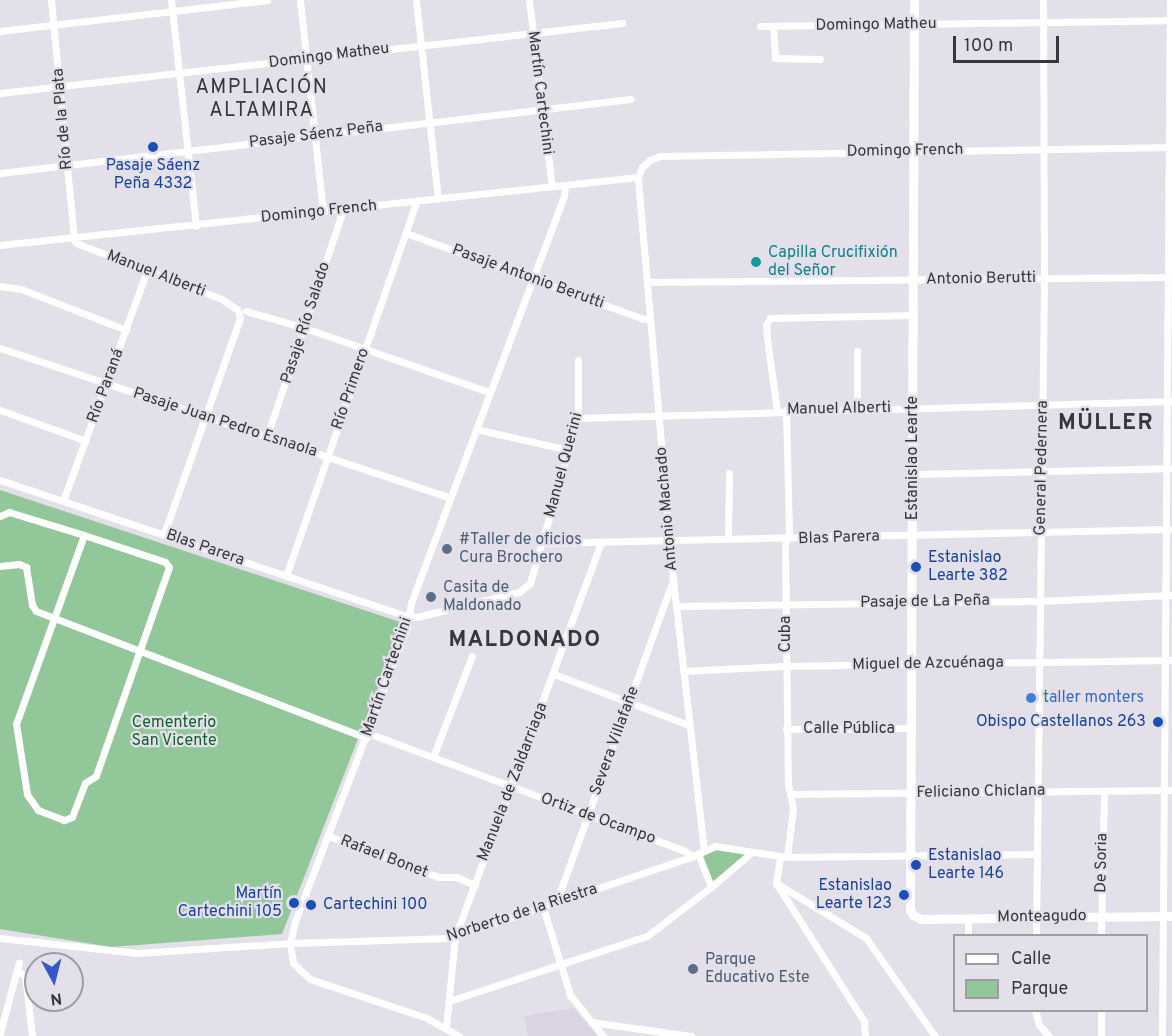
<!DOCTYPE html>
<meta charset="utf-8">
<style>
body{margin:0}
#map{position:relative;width:1172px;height:1036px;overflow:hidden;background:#e3e0e9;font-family:Overpass,sans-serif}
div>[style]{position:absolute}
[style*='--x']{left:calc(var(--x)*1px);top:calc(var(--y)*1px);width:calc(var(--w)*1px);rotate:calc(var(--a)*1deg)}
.built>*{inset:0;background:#d9d3e3}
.green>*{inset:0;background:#91c799}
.minor>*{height:7px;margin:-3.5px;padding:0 3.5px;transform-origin:3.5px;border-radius:3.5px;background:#fff}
.tertiary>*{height:9px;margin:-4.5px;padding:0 4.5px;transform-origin:4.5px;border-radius:4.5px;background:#fff}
.dots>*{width:16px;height:16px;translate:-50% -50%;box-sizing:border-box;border:3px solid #e3e0e9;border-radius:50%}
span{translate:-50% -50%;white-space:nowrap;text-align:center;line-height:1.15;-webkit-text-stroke:4.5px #e3e0e9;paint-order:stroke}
.street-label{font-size:16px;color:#38363a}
.transit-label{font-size:16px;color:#164399}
.left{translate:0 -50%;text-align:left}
.right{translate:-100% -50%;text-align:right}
.culture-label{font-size:16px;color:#0d838f}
.service-label{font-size:16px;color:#4e5e75}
.shop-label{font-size:16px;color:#366cbe}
.park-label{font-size:16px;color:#0c6229}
.quarter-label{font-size:20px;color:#38363a;letter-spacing:1.5px}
.district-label{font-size:22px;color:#38363a;font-weight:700;letter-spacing:1.5px}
.legend{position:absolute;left:953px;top:934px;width:195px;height:78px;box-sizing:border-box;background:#e3e0e9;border:2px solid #9f9ca3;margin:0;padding:8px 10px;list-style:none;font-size:18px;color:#38363a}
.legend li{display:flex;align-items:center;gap:12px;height:30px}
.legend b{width:30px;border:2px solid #9f9ca3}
.north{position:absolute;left:24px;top:952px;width:60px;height:60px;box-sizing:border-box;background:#e3e0e9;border:2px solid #9f9ca3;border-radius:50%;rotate:173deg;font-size:16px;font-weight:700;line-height:24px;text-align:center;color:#38363a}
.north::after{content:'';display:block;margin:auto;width:21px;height:27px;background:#3955c6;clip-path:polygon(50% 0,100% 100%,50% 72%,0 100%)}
.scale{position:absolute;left:953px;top:36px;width:106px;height:27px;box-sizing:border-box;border:3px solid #38363a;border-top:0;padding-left:8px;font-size:18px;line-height:21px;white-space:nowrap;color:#38363a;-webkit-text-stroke:4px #e3e0e9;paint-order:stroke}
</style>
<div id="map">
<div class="built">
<i style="clip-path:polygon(573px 1008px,598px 1036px,528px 1036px,525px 1016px)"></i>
</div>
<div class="green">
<i style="clip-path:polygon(0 490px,403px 623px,282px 934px,111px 947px,0 929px)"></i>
<i style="clip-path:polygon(716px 849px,748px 854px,712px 884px,703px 855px)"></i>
</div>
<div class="minor">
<i style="--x:51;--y:0;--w:240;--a:84.5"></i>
<i style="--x:74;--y:239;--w:4;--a:63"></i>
<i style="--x:76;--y:243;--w:156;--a:21"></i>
<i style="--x:222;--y:299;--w:19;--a:35"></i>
<i style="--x:238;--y:310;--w:8;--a:76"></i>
<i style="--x:240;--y:318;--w:229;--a:109.4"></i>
<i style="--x:171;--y:0;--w:227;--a:83.7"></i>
<i style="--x:300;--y:0;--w:213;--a:83.8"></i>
<i style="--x:416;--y:0;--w:200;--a:83.7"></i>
<i style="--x:529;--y:0;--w:187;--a:83"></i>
<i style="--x:760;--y:26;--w:412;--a:-0.8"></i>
<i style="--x:773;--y:26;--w:32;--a:86"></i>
<i style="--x:775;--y:58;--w:45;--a:1.3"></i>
<i style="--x:0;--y:31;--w:269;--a:-6.6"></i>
<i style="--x:0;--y:93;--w:626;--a:-6.42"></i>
<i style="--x:0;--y:173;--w:635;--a:-6.69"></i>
<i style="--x:406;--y:233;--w:252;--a:19.9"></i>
<i style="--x:643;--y:319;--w:7;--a:0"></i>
<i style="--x:0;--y:245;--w:642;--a:-6.08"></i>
<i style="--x:647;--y:282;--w:525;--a:-0.55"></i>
<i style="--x:0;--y:286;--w:21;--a:8"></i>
<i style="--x:21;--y:289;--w:113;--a:21.3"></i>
<i style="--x:246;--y:311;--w:61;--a:16.1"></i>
<i style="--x:305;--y:328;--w:195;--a:19.2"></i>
<i style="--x:0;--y:348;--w:475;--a:18.4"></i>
<i style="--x:857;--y:409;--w:58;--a:-90"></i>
<i style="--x:0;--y:410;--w:91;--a:19.8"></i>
<i style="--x:786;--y:410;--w:122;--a:88.6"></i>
<i style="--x:789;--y:532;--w:14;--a:107"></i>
<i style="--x:785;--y:545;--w:239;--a:89.3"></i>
<i style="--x:788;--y:784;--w:25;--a:78"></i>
<i style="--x:793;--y:808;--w:49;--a:97"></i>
<i style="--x:777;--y:411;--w:74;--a:-97.8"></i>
<i style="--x:767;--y:338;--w:13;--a:-94"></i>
<i style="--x:766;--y:325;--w:8;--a:-60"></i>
<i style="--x:770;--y:318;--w:144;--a:-1.2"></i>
<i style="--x:578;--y:418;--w:594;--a:-1.64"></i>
<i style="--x:476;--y:429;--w:95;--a:12.7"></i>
<i style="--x:267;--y:436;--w:238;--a:-71.4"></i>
<i style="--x:914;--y:474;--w:255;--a:-1.3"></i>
<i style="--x:0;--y:480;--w:431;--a:18.5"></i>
<i style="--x:409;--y:617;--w:8;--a:0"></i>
<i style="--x:417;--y:617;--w:105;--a:-13.8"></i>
<i style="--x:519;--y:592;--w:14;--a:-39"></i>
<i style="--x:530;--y:583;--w:172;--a:-73.8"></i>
<i style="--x:578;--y:418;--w:58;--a:-90"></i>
<i style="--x:63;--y:501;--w:246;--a:-70"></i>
<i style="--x:0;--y:516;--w:10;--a:-24"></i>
<i style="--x:9;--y:512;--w:78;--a:17"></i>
<i style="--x:84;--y:535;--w:85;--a:18.4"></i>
<i style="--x:165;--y:562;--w:6;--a:51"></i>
<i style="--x:169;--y:567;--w:221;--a:109.3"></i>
<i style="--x:96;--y:776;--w:13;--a:148"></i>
<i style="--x:85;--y:783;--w:36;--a:111"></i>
<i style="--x:72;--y:817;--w:9;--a:159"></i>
<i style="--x:64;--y:820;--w:28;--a:-159"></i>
<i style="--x:38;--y:810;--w:19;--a:-125"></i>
<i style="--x:27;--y:794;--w:71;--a:-98.9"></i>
<i style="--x:16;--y:724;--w:201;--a:-70.2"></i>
<i style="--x:728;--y:539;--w:66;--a:-89.1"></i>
<i style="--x:542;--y:543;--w:627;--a:-1.28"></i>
<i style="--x:0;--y:566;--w:19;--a:-6"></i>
<i style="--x:19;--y:564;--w:8;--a:23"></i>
<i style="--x:26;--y:567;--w:38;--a:81"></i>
<i style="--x:32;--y:605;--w:7;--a:56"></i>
<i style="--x:36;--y:611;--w:354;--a:21"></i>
<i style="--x:286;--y:576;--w:396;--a:-70.8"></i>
<i style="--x:678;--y:606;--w:362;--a:-0.8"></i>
<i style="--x:1040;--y:601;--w:132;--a:-2.6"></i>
<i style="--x:683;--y:671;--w:102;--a:-2.8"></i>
<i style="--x:785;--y:666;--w:387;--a:-0.9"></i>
<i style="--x:554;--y:674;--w:144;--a:20.7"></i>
<i style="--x:786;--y:729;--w:126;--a:-0.5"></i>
<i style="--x:368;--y:733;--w:336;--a:20.4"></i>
<i style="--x:683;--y:850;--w:12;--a:31"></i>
<i style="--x:433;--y:757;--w:108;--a:-68.9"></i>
<i style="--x:790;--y:794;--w:382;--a:-0.6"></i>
<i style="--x:328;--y:836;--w:117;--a:20.4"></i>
<i style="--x:438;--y:877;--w:18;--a:0"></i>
<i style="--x:456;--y:877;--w:21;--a:23"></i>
<i style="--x:704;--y:851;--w:273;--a:-96.5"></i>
<i style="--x:673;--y:580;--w:405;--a:-95"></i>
<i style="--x:638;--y:177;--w:11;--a:-68"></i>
<i style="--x:642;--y:167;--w:11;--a:-41"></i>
<i style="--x:650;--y:160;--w:11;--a:-22"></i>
<i style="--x:660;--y:156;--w:512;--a:-1.01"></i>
<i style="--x:698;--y:854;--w:35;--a:68"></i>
<i style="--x:776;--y:883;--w:105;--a:31.4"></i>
<i style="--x:866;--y:938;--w:120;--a:54.9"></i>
<i style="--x:776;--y:883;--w:164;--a:57.5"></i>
<i style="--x:864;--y:1021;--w:15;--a:86"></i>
<i style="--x:776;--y:883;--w:26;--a:-81"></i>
<i style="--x:556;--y:903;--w:341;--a:-70.1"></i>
<i style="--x:543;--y:907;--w:92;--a:72.9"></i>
<i style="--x:570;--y:995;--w:53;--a:51.2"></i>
<i style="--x:968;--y:936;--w:18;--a:-90"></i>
<i style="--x:1036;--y:936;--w:658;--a:-89.3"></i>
<i style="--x:1044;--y:278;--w:278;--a:-90.2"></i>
<i style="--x:1101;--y:936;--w:145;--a:-88.8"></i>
<i style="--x:0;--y:938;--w:138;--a:6.2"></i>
<i style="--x:137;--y:953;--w:153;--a:-3.7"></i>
<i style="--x:290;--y:943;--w:160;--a:-1.8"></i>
<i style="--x:450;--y:938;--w:256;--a:-18.6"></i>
<i style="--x:693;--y:856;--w:24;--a:-24"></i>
<i style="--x:715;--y:846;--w:73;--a:8.7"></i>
<i style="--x:787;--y:857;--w:250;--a:-0.7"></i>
<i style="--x:17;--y:970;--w:10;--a:37"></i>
<i style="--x:25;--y:976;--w:60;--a:83.3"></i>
<i style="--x:449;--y:1001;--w:208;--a:-18.2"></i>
<i style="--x:647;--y:936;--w:81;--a:-37.4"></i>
<i style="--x:711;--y:887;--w:54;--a:-40.5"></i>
<i style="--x:1035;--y:1010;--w:16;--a:75"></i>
<i style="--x:1039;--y:1025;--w:15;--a:48"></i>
<i style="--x:591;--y:1022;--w:101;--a:8"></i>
<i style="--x:446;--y:1027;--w:90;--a:-84.3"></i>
<i style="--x:455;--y:937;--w:421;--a:-69.7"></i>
<i style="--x:0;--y:1033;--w:73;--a:-75"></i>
<i style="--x:459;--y:1036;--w:37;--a:-151"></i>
<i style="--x:427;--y:1018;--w:123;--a:-161.6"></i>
<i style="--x:310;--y:979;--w:23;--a:-137"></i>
<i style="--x:293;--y:963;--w:20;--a:-99"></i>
<i style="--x:290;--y:943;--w:23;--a:-77"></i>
<i style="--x:295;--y:921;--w:314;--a:-69.1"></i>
<i style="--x:407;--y:628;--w:25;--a:-81"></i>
<i style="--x:411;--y:603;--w:435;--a:-69.4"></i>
<i style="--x:564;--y:196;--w:11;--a:-85"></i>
<i style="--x:1101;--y:1036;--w:26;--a:-90"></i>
<i style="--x:1162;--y:1036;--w:1036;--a:-89.56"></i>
</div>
<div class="tertiary">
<i style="--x:914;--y:0;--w:910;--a:90.25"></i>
<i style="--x:910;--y:910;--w:6;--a:59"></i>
<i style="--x:913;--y:915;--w:9;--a:27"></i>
<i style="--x:921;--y:919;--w:251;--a:-0.7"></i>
</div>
<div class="dots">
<i style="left:153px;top:147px;background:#1a4fb4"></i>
<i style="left:756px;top:262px;background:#0f9aa8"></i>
<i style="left:447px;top:549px;background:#5c6f8a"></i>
<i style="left:916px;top:567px;background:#1a4fb4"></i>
<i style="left:431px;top:597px;background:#5c6f8a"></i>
<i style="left:1031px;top:698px;background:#3f7fe0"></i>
<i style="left:1158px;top:722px;background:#1a4fb4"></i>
<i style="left:916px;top:865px;background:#1a4fb4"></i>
<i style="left:904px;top:895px;background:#1a4fb4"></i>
<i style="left:294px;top:903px;background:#1a4fb4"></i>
<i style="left:311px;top:905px;background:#1a4fb4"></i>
<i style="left:693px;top:969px;background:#5c6f8a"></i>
</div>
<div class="street-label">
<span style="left:876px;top:25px;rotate:-1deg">Domingo Matheu</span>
<span style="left:329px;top:56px;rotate:-7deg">Domingo Matheu</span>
<span style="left:540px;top:93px;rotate:83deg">Martín Cartechini</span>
<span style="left:63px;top:119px;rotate:-95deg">Río de la Plata</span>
<span style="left:316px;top:135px;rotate:-7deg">Pasaje Sáenz Peña</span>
<span style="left:905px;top:151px;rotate:-1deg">Domingo French</span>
<span style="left:319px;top:212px;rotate:-6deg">Domingo French</span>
<span style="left:156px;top:274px;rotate:21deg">Manuel Alberti</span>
<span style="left:528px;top:277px;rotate:20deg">Pasaje Antonio Berutti</span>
<span style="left:981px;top:279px;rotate:-1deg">Antonio Berutti</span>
<span style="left:306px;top:323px;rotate:-72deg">Pasaje Río Salado</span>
<span style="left:106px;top:386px;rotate:-70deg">Río Paraná</span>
<span style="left:351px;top:389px;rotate:-71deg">Río Primero</span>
<span style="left:839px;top:409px;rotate:-1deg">Manuel Alberti</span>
<span style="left:225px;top:423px;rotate:18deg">Pasaje Juan Pedro Esnaola</span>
<span style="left:913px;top:458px;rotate:-90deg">Estanislao Learte</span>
<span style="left:564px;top:465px;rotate:-75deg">Manuel Querini</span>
<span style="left:1042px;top:468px;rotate:-89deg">General Pedernera</span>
<span style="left:667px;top:509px;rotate:-95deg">Antonio Machado</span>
<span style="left:839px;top:538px;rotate:-2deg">Blas Parera</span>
<span style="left:205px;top:548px;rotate:19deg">Blas Parera</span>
<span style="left:925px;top:602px;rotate:-1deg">Pasaje de La Peña</span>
<span style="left:786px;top:634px;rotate:-90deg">Cuba</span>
<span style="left:928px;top:664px;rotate:-1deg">Miguel de Azcuénaga</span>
<span style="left:387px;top:677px;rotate:-71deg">Martín Cartechini</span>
<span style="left:849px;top:729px">Calle Pública</span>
<span style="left:615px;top:741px;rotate:-70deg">Severa Villafañe</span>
<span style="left:513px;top:782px;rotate:-69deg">Manuela de Zaldarriaga</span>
<span style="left:981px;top:792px;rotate:-1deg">Feliciano Chiclana</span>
<span style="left:598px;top:819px;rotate:20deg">Ortiz de Ocampo</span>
<span style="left:384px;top:857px;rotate:21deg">Rafael Bonet</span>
<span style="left:1102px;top:863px;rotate:-89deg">De Soria</span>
<span style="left:522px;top:913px;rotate:-18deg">Norberto de la Riestra</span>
<span style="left:1042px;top:917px;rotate:-1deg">Monteagudo</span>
</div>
<div class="transit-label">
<span style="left:153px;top:175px">Pasaje Sáenz<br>Peña 4332</span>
<span class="left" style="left:928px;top:567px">Estanislao<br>Learte 382</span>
<span class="right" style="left:1146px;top:722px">Obispo Castellanos 263</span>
<span class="left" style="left:928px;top:865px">Estanislao<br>Learte 146</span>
<span class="right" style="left:892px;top:895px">Estanislao<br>Learte 123</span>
<span class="right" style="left:282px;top:903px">Martín<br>Cartechini 105</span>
<span class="left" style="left:323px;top:905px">Cartechini 100</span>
</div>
<div class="culture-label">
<span class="left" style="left:768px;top:262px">Capilla Crucifixión<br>del Señor</span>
</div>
<div class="service-label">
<span class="left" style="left:459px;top:549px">#Taller de oficios<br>Cura Brochero</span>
<span class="left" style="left:443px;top:597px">Casita de<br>Maldonado</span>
<span class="left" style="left:705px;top:969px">Parque<br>Educativo Este</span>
</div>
<div class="shop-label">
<span class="left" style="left:1043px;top:698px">taller monters</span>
</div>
<div class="park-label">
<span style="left:174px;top:732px">Cementerio<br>San Vicente</span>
</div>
<div class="quarter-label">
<span style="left:262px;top:100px">AMPLIACIÓN<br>ALTAMIRA</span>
</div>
<div class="district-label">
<span style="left:1106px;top:424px">MÜLLER</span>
<span style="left:525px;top:641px">MALDONADO</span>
</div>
<ul class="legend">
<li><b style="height:8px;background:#fff"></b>Calle</li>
<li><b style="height:16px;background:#91c799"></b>Parque</li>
</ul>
<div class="north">N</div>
<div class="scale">100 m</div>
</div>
